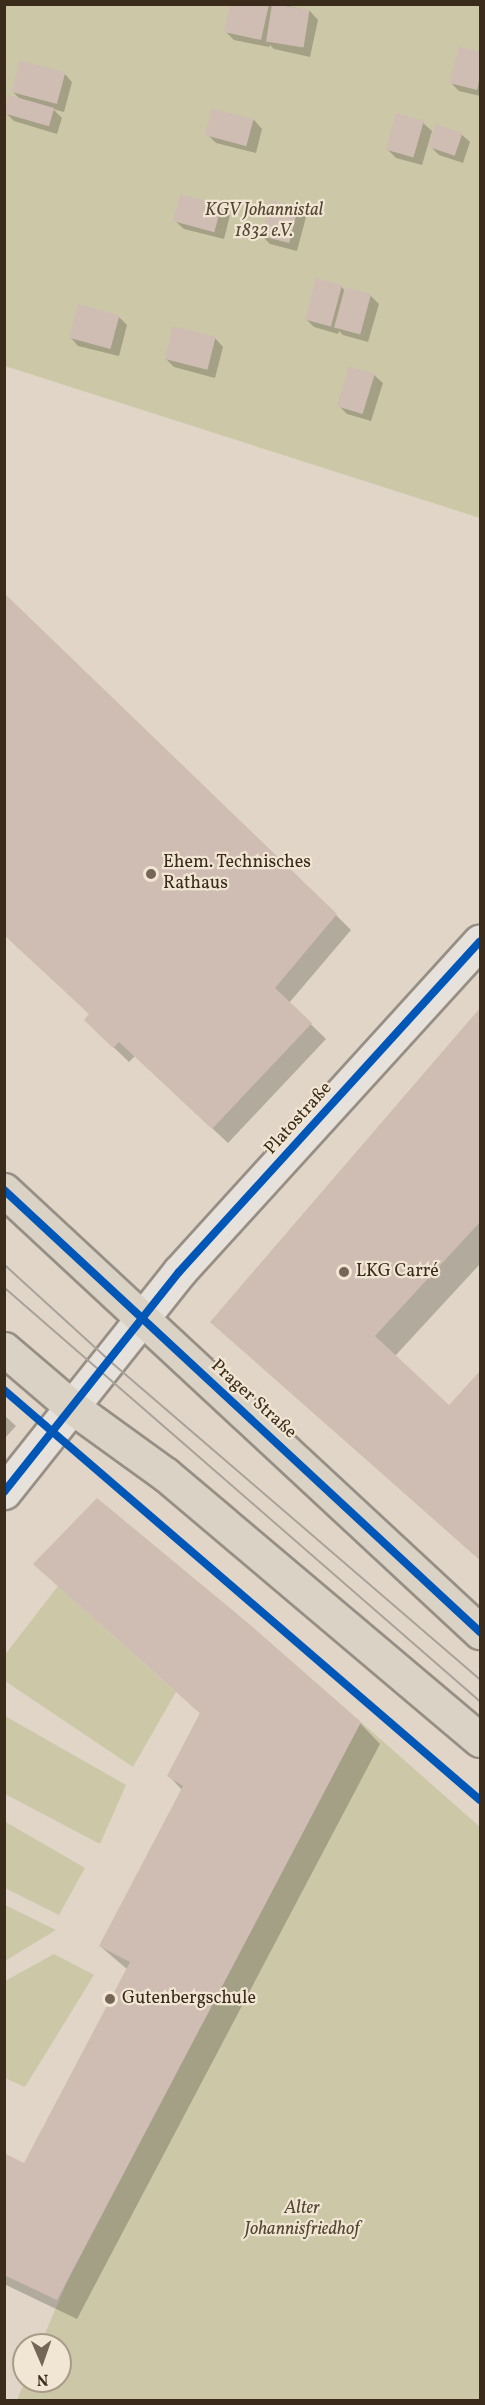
<!DOCTYPE html>
<meta charset="utf-8">
<style>
body{margin:0}
#map{position:relative;width:485px;height:2405px;overflow:hidden;background:#e0d5c6;font-family:Vollkorn,serif}
div>[style]{position:absolute}
[style*='--x']{left:calc(var(--x)*1px);top:calc(var(--y)*1px);width:calc(var(--w)*1px);rotate:calc(var(--a)*1deg)}
.green>*{inset:0;background:#ccc8a7}
.shadow>*{inset:0;background:#0003}
.building>*{inset:0;background:#cfbdb4;transform-origin:0 0}
.roads{filter:drop-shadow(2px 0 #978f85) drop-shadow(-2px 0 #978f85) drop-shadow(0 2px #978f85) drop-shadow(0 -2px #978f85)}
.minor>*{height:33px;margin:-16.5px;padding:0 16.5px;transform-origin:16.5px;border-radius:16.5px;background:#e6e1da}
.major>*{height:33px;margin:-16.5px;padding:0 16.5px;transform-origin:16.5px;border-radius:16.5px;background:#dad2c4}
.tram>*{height:1.5px;margin:-0.75px;padding:0 0.75px;transform-origin:0.75px;border-radius:0.75px;background:#a8a29b}
.cycleway>*{height:8px;margin:-4px;padding:0 4px;transform-origin:4px;border-radius:4px;background:#0057b8}
.dots>*{width:16px;height:16px;translate:-50% -50%;box-sizing:border-box;border:3px solid #f1e6d3;border-radius:50%}
span{translate:-50% -50%;white-space:nowrap;text-align:center;line-height:1.15;-webkit-text-stroke:4.5px #f1e6d3;paint-order:stroke}
.park-label{font-size:18px;color:#554832;font-style:italic}
.poi-label{font-size:18px;color:#3b2b1b}
.left{translate:0 -50%;text-align:left}
.street-label{font-size:18px;color:#3b2b1b}
.frame{position:absolute;inset:0;border:6px solid #3b2b1b;pointer-events:none}
.north{position:absolute;left:12px;top:2333px;width:60px;height:60px;box-sizing:border-box;background:#f1e6d3;border:2px solid #a89b89;border-radius:50%;rotate:178deg;font-size:16px;font-weight:700;line-height:24px;text-align:center;color:#3b2b1b}
.north::after{content:'';display:block;margin:auto;width:21px;height:27px;background:#756657;clip-path:polygon(50% 0,100% 100%,50% 72%,0 100%)}
</style>
<div id="map">
<div class="green">
<i style="clip-path:polygon(5px 5px,480px 5px,480px 518px,5px 366px)"></i>
<i style="clip-path:polygon(58px 1586px,176px 1692px,133px 1767px,5px 1681px,4px 1656px)"></i>
<i style="clip-path:polygon(5px 1716px,126px 1785px,100px 1844px,5px 1794px)"></i>
<i style="clip-path:polygon(361px 1722px,480px 1827px,480px 2400px,17px 2400px,25px 2381px,60px 2381px,60px 2345px,40px 2345px,68px 2280px)"></i>
<i style="clip-path:polygon(4px 1821px,85px 1868px,59px 1915px,5px 1888px)"></i>
<i style="clip-path:polygon(4px 1905px,5px 1905px,56px 1930px,5px 1961px)"></i>
<i style="clip-path:polygon(54px 1954px,94px 1975px,25px 2087px,5px 2078px,5px 1981px)"></i>
</div>
<div class="shadow">
<i style="clip-path:polygon(231px 4px,279px 4px,310px 11px,318px 20px,310px 57px,274px 49px,270px 45px,269px 47px,234px 40px,225px 31px)"></i>
<i style="clip-path:polygon(460px 48px,480px 54px,480px 96px,459px 91px,450px 82px)"></i>
<i style="clip-path:polygon(64px 73px,72px 82px,64px 112px,53px 109px,62px 118px,57px 134px,14px 121px,6px 113px,21px 100px,13px 92px)"></i>
<i style="clip-path:polygon(254px 120px,262px 129px,256px 153px,216px 143px,207px 134px)"></i>
<i style="clip-path:polygon(423px 123px,432px 131px,422px 165px,396px 158px,387px 149px)"></i>
<i style="clip-path:polygon(461px 134px,470px 142px,463px 163px,439px 155px,430px 146px)"></i>
<i style="clip-path:polygon(271px 201px,298px 208px,306px 217px,297px 251px,270px 244px,262px 236px)"></i>
<i style="clip-path:polygon(221px 206px,230px 215px,224px 239px,184px 229px,175px 221px)"></i>
<i style="clip-path:polygon(341px 286px,345px 291px,370px 295px,379px 304px,368px 342px,343px 335px,339px 331px,338px 334px,314px 327px,305px 318px)"></i>
<i style="clip-path:polygon(119px 317px,127px 325px,119px 356px,78px 346px,70px 337px)"></i>
<i style="clip-path:polygon(215px 338px,223px 347px,215px 378px,174px 367px,166px 359px)"></i>
<i style="clip-path:polygon(374px 375px,383px 383px,371px 421px,347px 414px,339px 406px)"></i>
<i style="clip-path:polygon(336px 915px,351px 930px,289px 1003px,326px 1039px,228px 1143px,135px 1056px,129px 1062px,101px 1035px,91px 1014px)"></i>
<i style="clip-path:polygon(480px 1010px,480px 1264px,395px 1356px,449px 1407px,480px 1373px,480px 1560px,212px 1322px)"></i>
<i style="clip-path:polygon(4px 1415px,16px 1426px,4px 1439px)"></i>
<i style="clip-path:polygon(35px 1564px,360px 1723px,380px 1744px,77px 2319px,4px 2284px,4px 2155px,24px 2165px,128px 1970px,100px 1946px,182px 1790px,169px 1776px,201px 1714px)"></i>
</div>
<div class="building">
<i style="clip-path:polygon(230px 4px,269px 4px,261px 40px,224px 32px)"></i>
<i style="left:272px;top:4px;width:38px;height:38px;rotate:9deg"></i>
<i style="clip-path:polygon(459px 46px,480px 52px,480px 76px,477px 90px,449px 83px)"></i>
<i style="left:20px;top:60px;width:47px;height:33px;rotate:15deg"></i>
<i style="left:9px;top:95px;width:47px;height:19px;rotate:16deg"></i>
<i style="left:212px;top:108px;width:43px;height:28px;rotate:15deg"></i>
<i style="left:396px;top:113px;width:29px;height:38px;rotate:16deg"></i>
<i style="left:436px;top:124px;width:28px;height:24px;rotate:19deg"></i>
<i style="left:180px;top:194px;width:43px;height:28px;rotate:15deg"></i>
<i style="left:270px;top:200px;width:29px;height:37px;rotate:14deg"></i>
<i style="left:316px;top:278px;width:27px;height:43px;rotate:15deg"></i>
<i style="left:345px;top:287px;width:27px;height:42px;rotate:15deg"></i>
<i style="left:78px;top:304px;width:43px;height:35px;rotate:15deg"></i>
<i style="left:173px;top:326px;width:44px;height:34px;rotate:14deg"></i>
<i style="left:349px;top:366px;width:27px;height:42px;rotate:17deg"></i>
<i style="clip-path:polygon(4px 593px,337px 914px,275px 988px,312px 1023px,212px 1129px,119px 1042px,113px 1048px,84px 1020px,89px 1014px,4px 935px)"></i>
<i style="clip-path:polygon(480px 1008px,480px 1222px,375px 1336px,449px 1405px,480px 1371px,480px 1560px,210px 1322px)"></i>
<i style="clip-path:polygon(97px 1498px,248px 1623px,361px 1722px,57px 2300px,4px 2275px,4px 2153px,24px 2163px,130px 1962px,99px 1946px,183px 1786px,167px 1776px,200px 1713px,33px 1564px)"></i>
</div>
<div class="roads">
<div class="minor">
<i style="--x:4;--y:1492;--w:281;--a:-51.5"></i>
<i style="--x:179;--y:1272;--w:447;--a:-47.7"></i>
</div>
<div class="major">
<i style="--x:4;--y:1190;--w:650;--a:42.88"></i>
<i style="--x:4;--y:1349;--w:89;--a:40.5"></i>
<i style="--x:72;--y:1407;--w:115;--a:35.8"></i>
<i style="--x:165;--y:1474;--w:412;--a:40.2"></i>
</div>
</div>
<div class="tram">
<i style="--x:4;--y:1264;--w:142;--a:42.4"></i>
<i style="--x:109;--y:1360;--w:489;--a:40.7"></i>
<i style="--x:4;--y:1287;--w:631;--a:41.02"></i>
</div>
<div class="cycleway">
<i style="--x:4;--y:1190;--w:650;--a:42.88"></i>
<i style="--x:4;--y:1390;--w:628;--a:40.74"></i>
<i style="--x:4;--y:1492;--w:281;--a:-51.5"></i>
<i style="--x:179;--y:1272;--w:447;--a:-47.7"></i>
</div>
<div class="dots">
<i style="left:151px;top:874px;background:#756657"></i>
<i style="left:344px;top:1272px;background:#756657"></i>
<i style="left:110px;top:1999px;background:#756657"></i>
</div>
<div class="park-label">
<span style="left:264px;top:222px">KGV Johannistal<br>1832 e.V.</span>
<span style="left:302px;top:2220px">Alter<br>Johannisfriedhof</span>
</div>
<div class="poi-label">
<span class="left" style="left:163px;top:874px">Ehem. Technisches<br>Rathaus</span>
<span class="left" style="left:356px;top:1272px">LKG Carré</span>
<span class="left" style="left:122px;top:1999px">Gutenbergschule</span>
</div>
<div class="street-label">
<span style="left:299px;top:1119px;rotate:-48deg">Platostraße</span>
<span style="left:253px;top:1400px;rotate:42deg">Prager Straße</span>
</div>
<div class="frame"></div>
<div class="north">N</div>
</div>
